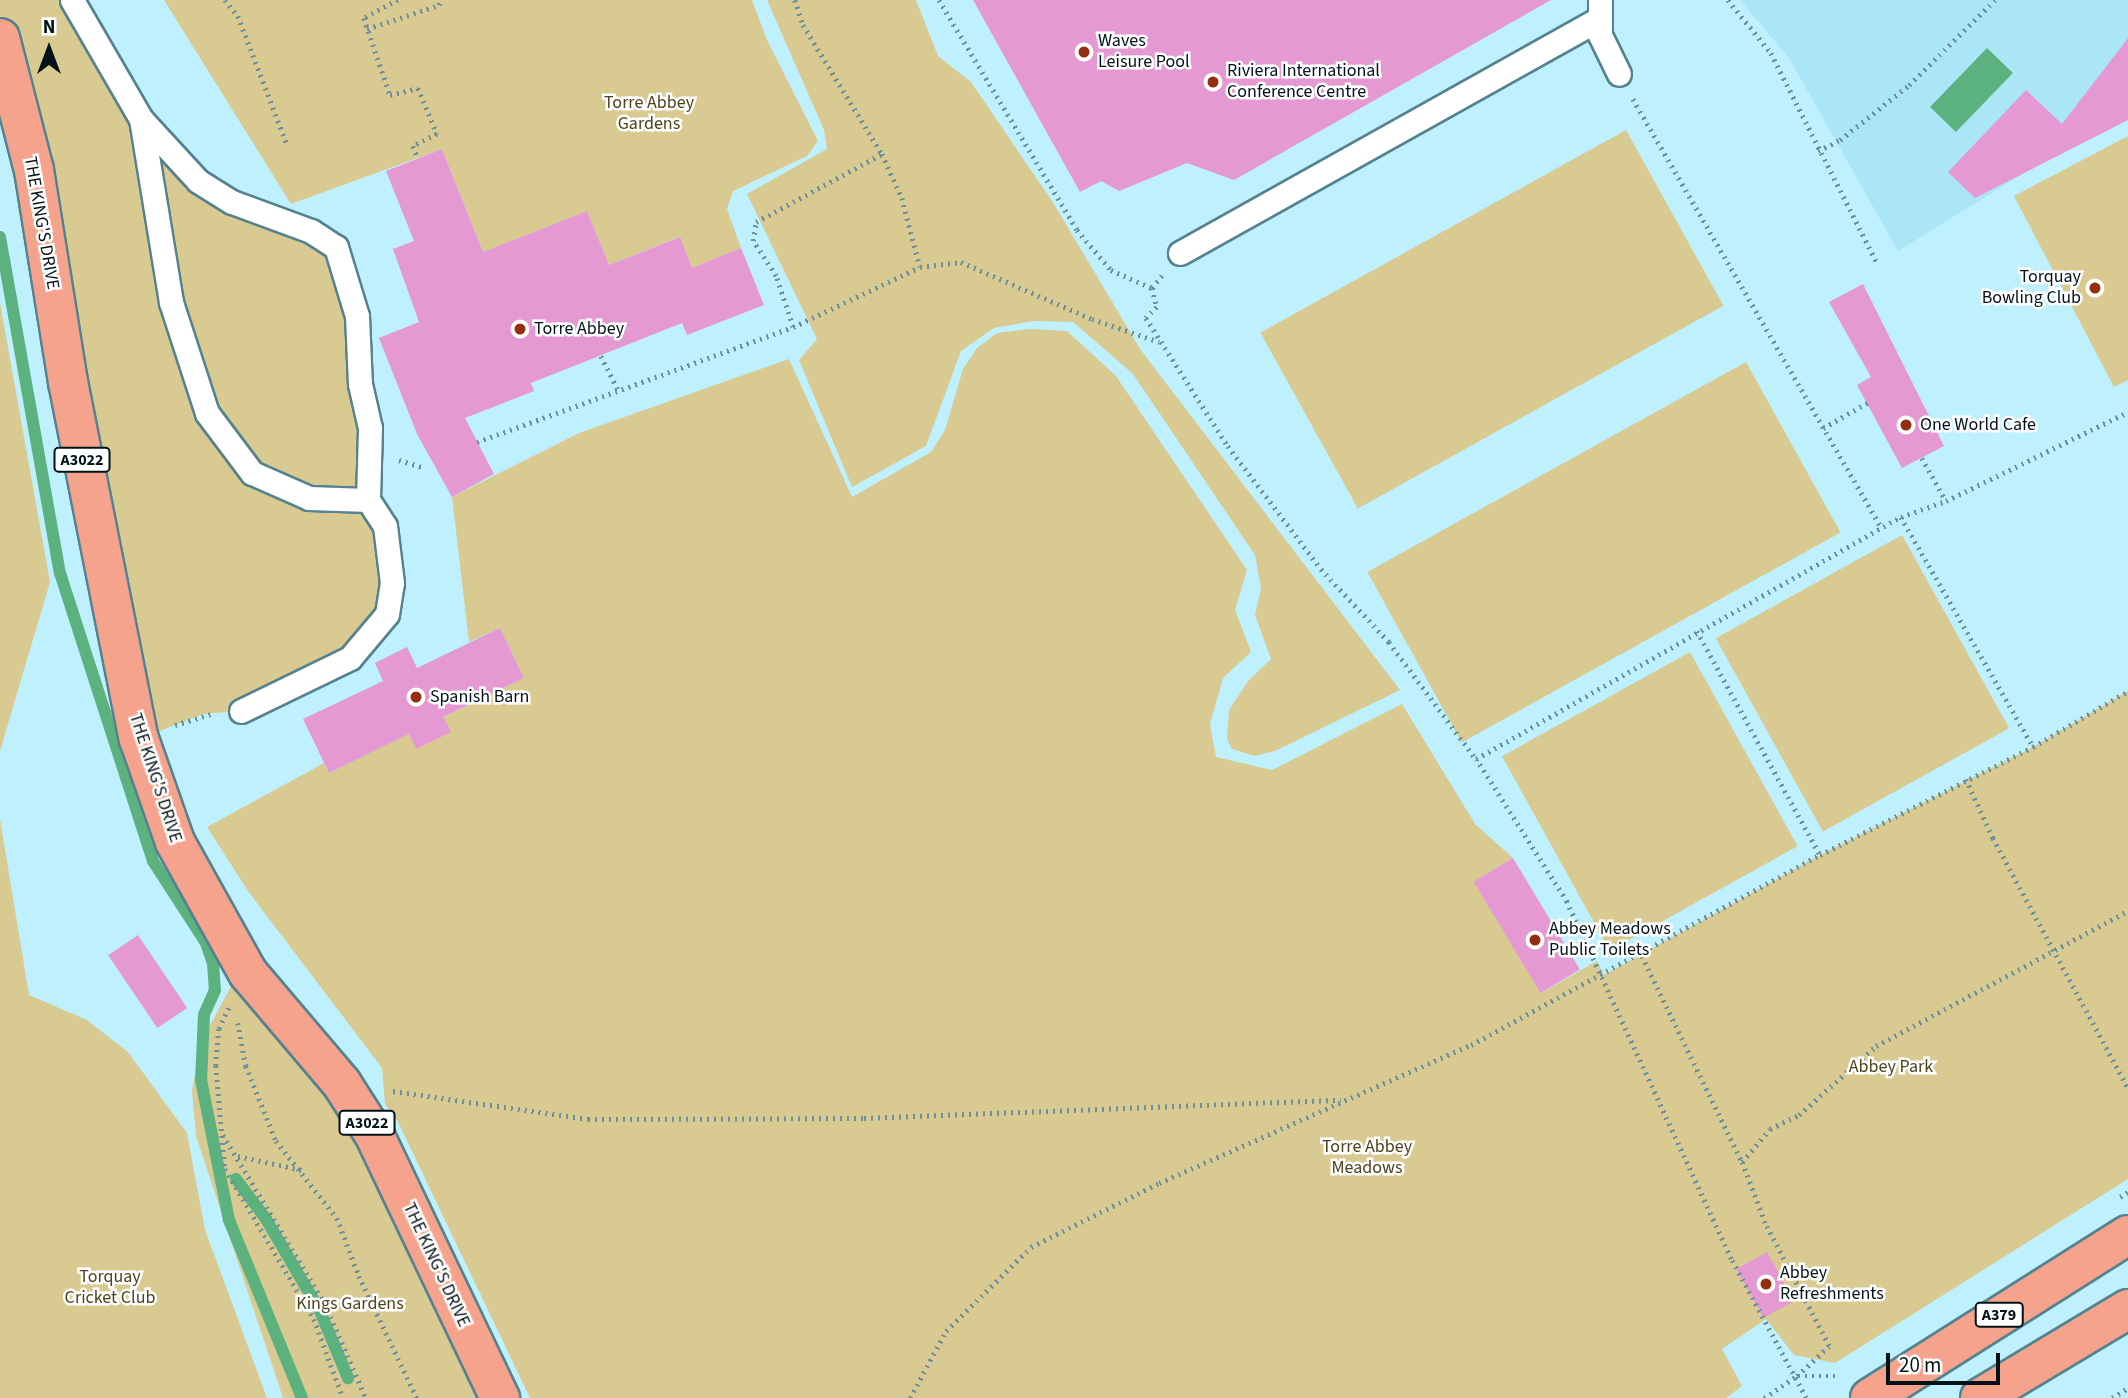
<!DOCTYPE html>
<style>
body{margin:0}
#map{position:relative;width:2128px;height:1398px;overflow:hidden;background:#bff0fe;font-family:"Source Sans 3",sans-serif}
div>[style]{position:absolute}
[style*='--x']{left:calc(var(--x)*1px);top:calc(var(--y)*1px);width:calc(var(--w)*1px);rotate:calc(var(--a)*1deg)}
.built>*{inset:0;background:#abe6f6}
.green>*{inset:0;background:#d8ca91;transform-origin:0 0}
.water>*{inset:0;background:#5bb27f;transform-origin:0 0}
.stream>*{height:12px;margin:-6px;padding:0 6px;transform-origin:6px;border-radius:6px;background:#5bb27f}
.building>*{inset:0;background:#e499d2;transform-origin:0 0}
.path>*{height:4.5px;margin-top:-2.25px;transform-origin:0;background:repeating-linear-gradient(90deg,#6d909a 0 2px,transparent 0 7px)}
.roads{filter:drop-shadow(2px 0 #54828e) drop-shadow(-2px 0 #54828e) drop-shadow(0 2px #54828e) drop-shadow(0 -2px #54828e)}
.lane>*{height:23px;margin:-11.5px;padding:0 11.5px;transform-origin:11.5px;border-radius:11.5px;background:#fff}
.primary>*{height:38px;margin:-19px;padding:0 19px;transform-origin:19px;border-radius:19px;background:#f5a38d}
.dots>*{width:19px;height:19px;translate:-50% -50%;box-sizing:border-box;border:4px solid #fff;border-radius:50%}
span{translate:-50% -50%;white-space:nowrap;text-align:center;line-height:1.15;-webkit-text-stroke:5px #fff;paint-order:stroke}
.shield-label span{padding:2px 5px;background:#fff;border:2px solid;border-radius:5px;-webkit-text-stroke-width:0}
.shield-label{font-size:16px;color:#021318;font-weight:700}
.poi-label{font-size:18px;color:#021318}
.left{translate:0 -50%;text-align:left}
.right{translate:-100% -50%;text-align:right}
.park-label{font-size:18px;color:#4d441d}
.street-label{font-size:18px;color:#021318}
.north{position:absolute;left:14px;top:14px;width:70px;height:70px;-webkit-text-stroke:5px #fff;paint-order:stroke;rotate:0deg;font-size:19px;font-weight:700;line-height:28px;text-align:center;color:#021318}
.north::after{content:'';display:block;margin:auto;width:24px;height:32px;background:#021318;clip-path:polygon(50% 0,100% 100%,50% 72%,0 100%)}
.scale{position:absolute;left:1886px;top:1353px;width:114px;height:32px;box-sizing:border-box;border:4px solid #021318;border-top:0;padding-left:9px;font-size:21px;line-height:24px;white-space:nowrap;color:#021318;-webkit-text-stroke:5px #fff;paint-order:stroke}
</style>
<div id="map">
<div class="built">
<i style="clip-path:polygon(1740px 0,2128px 0,2128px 40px,2024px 173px,1898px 251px,1789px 58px)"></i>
</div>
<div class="green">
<i style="clip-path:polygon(0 0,72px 0,198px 181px,336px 247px,392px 583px,350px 658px,241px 711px,203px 714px,139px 739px,0 38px)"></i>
<i style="clip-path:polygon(164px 0,752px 0,767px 40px,818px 141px,807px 156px,733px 191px,727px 209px,741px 248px,692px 268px,679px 237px,609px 265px,587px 211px,483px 252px,442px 149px,291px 204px)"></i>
<i style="clip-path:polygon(767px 0,916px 0,938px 56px,971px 82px,1054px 204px,1140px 349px,1400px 690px,1275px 751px,1255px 756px,1232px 749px,1227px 739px,1229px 710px,1248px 681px,1271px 659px,1255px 615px,1261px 588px,1255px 555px,1133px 374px,1073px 322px,1033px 321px,994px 328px,961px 351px,926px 446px,852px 487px,799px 360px,817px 339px,747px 194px,827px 149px,824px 130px)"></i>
<i style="left:1626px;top:130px;width:201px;height:418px;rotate:61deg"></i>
<i style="clip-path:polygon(2128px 136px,2128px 380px,2114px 387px,2014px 196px)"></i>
<i style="clip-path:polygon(0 303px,50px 582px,0 751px)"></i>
<i style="clip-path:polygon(1029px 329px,1067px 331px,1116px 376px,1247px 570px,1235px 610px,1251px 652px,1223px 678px,1210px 724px,1216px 757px,1272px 770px,1402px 704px,1475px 824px,1513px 858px,1474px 882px,1541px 993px,1597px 961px,1604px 975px,1820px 855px,2033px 747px,2128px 691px,2128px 1179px,1835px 1363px,1794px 1355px,1766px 1319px,1722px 1349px,1742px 1386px,1726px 1398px,530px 1398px,398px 1122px,385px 1104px,382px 1068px,248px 891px,207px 827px,324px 763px,329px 773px,409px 734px,450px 732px,443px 717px,524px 678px,500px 628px,469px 642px,452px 497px,579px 433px,789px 359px,852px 497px,931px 452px,945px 430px,963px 369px,977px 348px,997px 333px)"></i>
<i style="left:1746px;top:362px;width:195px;height:433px;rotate:61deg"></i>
<i style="left:1902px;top:535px;width:221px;height:213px;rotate:61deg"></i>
<i style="left:1690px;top:652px;width:222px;height:215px;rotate:61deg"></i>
<i style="clip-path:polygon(0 819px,29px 995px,87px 1020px,128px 1052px,187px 1133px,205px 1230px,267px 1398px,0 1398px)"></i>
<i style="clip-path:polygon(243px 964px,342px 1084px,500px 1398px,283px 1398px,196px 1136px,192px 1091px,201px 1042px)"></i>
</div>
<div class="water">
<i style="left:1987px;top:48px;width:36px;height:82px;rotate:44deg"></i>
</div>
<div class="stream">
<i style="--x:0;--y:237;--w:341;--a:79.9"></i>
<i style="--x:60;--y:573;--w:303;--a:72.1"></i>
<i style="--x:153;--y:861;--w:98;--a:57.1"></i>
<i style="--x:206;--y:943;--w:21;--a:71"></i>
<i style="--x:213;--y:963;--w:27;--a:86"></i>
<i style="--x:215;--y:990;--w:27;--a:114"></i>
<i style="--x:204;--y:1015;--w:65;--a:92.6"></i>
<i style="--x:201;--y:1080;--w:143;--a:78.7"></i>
<i style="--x:229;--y:1220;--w:192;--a:67.7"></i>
<i style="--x:236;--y:1179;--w:50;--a:53.1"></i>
<i style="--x:266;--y:1219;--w:107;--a:59.6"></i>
<i style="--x:320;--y:1311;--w:73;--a:67.3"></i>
</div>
<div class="building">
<i style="clip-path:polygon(973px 0,1551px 0,1234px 180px,1187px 163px,1119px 191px,1101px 181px,1080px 192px)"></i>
<i style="clip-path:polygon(2128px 38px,2128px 120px,1975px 198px,1948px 172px,2026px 90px,2062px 124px)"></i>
<i style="clip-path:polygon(442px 149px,483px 252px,587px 211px,609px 265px,680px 237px,692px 268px,741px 248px,764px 305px,687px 335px,682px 323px,531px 383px,534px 391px,465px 418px,494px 474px,452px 497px,417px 434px,379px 338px,419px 322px,393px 249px,414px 241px,386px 171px)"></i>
<i style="clip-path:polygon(1863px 284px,1944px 446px,1902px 468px,1857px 385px,1871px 377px,1829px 302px)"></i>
<i style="clip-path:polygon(500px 628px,524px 678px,443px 717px,451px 732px,416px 749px,409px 734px,329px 773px,303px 719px,383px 681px,375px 663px,407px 647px,417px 668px)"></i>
<i style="left:1513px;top:858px;width:130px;height:46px;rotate:59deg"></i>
<i style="left:138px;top:935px;width:88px;height:36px;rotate:56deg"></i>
<i style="left:1767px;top:1252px;width:56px;height:35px;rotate:61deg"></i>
</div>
<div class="path">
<i style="--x:225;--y:0;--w:21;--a:51"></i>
<i style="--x:238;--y:16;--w:140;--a:69.1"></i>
<i style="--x:398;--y:0;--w:38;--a:152"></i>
<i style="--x:364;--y:18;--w:81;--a:71.3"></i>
<i style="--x:390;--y:95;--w:29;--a:-14"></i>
<i style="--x:418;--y:88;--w:50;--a:67.6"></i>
<i style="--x:437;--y:134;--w:27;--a:153"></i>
<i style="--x:413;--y:146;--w:14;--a:69"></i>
<i style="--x:795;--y:0;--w:26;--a:72"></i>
<i style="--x:803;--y:25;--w:151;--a:58.5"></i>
<i style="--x:882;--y:154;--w:48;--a:65.6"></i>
<i style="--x:902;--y:198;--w:71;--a:75.4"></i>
<i style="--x:920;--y:267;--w:41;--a:-7"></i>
<i style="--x:961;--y:262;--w:143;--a:23.5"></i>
<i style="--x:1092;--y:319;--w:71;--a:18.9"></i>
<i style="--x:939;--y:0;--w:268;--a:59"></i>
<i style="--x:1077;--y:230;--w:52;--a:49.6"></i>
<i style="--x:1111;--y:270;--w:45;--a:23.7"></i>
<i style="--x:1152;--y:288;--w:20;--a:75"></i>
<i style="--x:1157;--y:307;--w:16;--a:135"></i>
<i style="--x:1146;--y:318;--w:152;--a:57.4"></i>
<i style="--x:1228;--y:446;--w:154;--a:52.9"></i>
<i style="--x:1321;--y:569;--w:100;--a:47"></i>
<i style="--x:1389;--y:642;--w:146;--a:53.4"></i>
<i style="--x:1728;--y:0;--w:68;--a:50.9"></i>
<i style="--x:1771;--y:53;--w:235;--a:63.2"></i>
<i style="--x:367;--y:29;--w:76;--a:-18.4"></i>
<i style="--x:439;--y:5;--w:5;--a:-68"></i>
<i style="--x:1633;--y:99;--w:496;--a:59.9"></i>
<i style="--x:1818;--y:151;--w:25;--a:-27"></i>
<i style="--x:1840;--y:140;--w:88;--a:-38.6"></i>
<i style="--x:1909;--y:85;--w:121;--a:-44.7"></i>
<i style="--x:1152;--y:288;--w:16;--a:-52"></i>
<i style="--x:793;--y:327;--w:140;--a:-25.3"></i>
<i style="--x:601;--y:356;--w:38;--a:63"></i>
<i style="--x:1823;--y:428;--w:51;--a:-29.6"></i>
<i style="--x:477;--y:442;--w:336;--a:-20"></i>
<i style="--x:793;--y:327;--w:54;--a:-108.4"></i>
<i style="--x:776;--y:276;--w:42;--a:-123.3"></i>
<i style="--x:753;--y:241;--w:19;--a:-81"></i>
<i style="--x:756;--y:222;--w:143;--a:-28.4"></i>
<i style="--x:1922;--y:458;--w:49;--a:60.8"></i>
<i style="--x:399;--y:460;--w:27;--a:17"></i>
<i style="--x:1901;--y:517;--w:48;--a:-19.6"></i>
<i style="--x:1946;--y:501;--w:203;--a:-26.1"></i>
<i style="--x:1697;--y:631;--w:256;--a:61.2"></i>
<i style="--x:175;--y:725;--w:37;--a:-17"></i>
<i style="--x:1966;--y:779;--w:65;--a:65.4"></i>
<i style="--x:1993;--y:838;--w:284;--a:61.6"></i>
<i style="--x:1642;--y:956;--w:229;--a:64.1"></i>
<i style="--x:229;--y:1008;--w:23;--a:115"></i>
<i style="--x:219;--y:1029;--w:37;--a:95"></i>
<i style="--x:216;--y:1066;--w:103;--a:85"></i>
<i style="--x:225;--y:1169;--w:174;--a:59.3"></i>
<i style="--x:314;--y:1319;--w:84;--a:69.8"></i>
<i style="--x:238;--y:1023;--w:44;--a:79.5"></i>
<i style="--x:246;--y:1066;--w:81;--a:68.2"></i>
<i style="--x:276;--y:1141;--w:98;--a:51.6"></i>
<i style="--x:337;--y:1218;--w:62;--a:69.2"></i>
<i style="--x:359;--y:1276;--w:135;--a:64.6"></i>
<i style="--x:393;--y:1091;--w:197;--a:8.2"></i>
<i style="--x:588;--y:1119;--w:276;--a:-0.2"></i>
<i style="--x:864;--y:1118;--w:477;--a:-2.2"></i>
<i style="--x:223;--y:1135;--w:197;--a:58.9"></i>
<i style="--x:325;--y:1304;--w:103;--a:66.4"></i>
<i style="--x:238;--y:1156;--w:65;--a:12.5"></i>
<i style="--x:2120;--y:1197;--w:9;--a:-32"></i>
<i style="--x:1798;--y:1376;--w:39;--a:0"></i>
<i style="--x:910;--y:1398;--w:76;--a:-61.8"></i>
<i style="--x:946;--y:1331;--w:120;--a:-44.7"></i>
<i style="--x:1031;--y:1247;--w:143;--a:-26.6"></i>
<i style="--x:1159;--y:1183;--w:341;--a:-23.9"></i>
<i style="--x:1471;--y:1045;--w:397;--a:-28.6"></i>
<i style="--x:1820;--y:855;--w:239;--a:-26.9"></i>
<i style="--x:2033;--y:747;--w:110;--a:-30.5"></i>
<i style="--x:1764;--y:1398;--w:40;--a:-34"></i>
<i style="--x:1797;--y:1376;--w:44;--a:-43.2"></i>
<i style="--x:1829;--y:1346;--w:139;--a:-117.5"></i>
<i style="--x:1765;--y:1223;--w:65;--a:-110.7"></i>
<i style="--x:1742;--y:1162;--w:43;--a:-49.7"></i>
<i style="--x:1770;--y:1129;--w:32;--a:-26"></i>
<i style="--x:1799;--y:1115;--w:103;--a:-41.9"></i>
<i style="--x:1876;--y:1046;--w:286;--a:-28.2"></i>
<i style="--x:1806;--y:1398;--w:158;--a:-118.3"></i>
<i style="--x:1731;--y:1259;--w:393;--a:-114.7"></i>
<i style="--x:1567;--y:902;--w:169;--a:-122.5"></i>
<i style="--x:1476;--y:759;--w:489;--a:-29.7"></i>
<i style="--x:1901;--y:517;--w:265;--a:60.1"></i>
<i style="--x:2112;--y:1398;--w:19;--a:-32"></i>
</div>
<div class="roads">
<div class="lane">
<i style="--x:72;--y:0;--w:138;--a:59.9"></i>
<i style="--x:141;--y:119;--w:84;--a:47.4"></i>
<i style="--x:198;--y:181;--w:40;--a:32"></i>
<i style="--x:232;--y:202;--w:84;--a:20.2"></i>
<i style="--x:311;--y:231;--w:30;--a:33"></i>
<i style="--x:336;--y:247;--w:72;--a:73.1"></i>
<i style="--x:357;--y:316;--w:68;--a:87.5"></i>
<i style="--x:360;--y:384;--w:45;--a:77.2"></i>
<i style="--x:370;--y:428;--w:72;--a:91.6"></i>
<i style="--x:368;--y:500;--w:59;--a:-178.1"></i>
<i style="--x:309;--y:498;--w:62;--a:-156.3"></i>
<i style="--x:252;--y:473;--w:75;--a:-126.9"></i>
<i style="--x:207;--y:413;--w:117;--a:-108"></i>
<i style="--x:171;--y:302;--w:185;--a:-99.3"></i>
<i style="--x:1600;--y:0;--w:35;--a:90"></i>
<i style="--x:1600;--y:35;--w:43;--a:64"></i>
<i style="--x:1180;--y:253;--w:481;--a:-29.2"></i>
<i style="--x:241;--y:711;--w:121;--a:-25.9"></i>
<i style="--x:350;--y:658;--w:57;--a:-49.9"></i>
<i style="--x:387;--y:614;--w:31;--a:-81"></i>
<i style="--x:392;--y:583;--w:57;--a:-97"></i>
<i style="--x:385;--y:526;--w:31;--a:-123"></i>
</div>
<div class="primary">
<i style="--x:0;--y:38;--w:136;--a:75.6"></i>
<i style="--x:34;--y:170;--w:215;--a:80.9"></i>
<i style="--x:68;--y:382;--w:364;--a:78.8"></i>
<i style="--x:139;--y:739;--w:109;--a:70.7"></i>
<i style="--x:175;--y:842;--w:150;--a:60.9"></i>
<i style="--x:248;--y:973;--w:145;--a:49.7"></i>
<i style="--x:342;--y:1084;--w:59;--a:57.4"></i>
<i style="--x:374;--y:1134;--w:293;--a:64.5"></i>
<i style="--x:1870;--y:1398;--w:305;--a:-32.3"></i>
<i style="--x:1980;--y:1398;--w:173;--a:-31"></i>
</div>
</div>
<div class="dots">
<i style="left:1084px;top:52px;background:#952e0f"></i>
<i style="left:1213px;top:82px;background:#952e0f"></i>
<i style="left:2095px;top:288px;background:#952e0f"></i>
<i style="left:520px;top:329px;background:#952e0f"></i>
<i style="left:1906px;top:425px;background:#952e0f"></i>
<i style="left:416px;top:697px;background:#952e0f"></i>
<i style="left:1535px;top:940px;background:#952e0f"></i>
<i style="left:1766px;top:1284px;background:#952e0f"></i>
</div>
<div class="shield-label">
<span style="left:82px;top:460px">A3022</span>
<span style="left:367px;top:1123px">A3022</span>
<span style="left:1999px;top:1315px">A379</span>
</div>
<div class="poi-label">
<span class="left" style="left:1098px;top:52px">Waves<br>Leisure Pool</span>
<span class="left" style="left:1227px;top:82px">Riviera International<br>Conference Centre</span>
<span class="right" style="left:2081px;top:288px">Torquay<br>Bowling Club</span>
<span class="left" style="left:534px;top:329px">Torre Abbey</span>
<span class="left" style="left:1920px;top:425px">One World Cafe</span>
<span class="left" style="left:430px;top:697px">Spanish Barn</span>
<span class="left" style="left:1549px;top:940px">Abbey Meadows<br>Public Toilets</span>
<span class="left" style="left:1780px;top:1284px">Abbey<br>Refreshments</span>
</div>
<div class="park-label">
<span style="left:649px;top:114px">Torre Abbey<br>Gardens</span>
<span style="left:1891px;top:1067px">Abbey Park</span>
<span style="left:1367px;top:1158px">Torre Abbey<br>Meadows</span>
<span style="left:110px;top:1288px">Torquay<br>Cricket Club</span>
<span style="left:350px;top:1304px">Kings Gardens</span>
</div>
<div class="street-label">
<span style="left:41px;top:223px;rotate:80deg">THE KING'S DRIVE</span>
<span style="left:155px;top:778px;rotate:72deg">THE KING'S DRIVE</span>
<span style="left:436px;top:1265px;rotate:65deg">THE KING'S DRIVE</span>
</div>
<div class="north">N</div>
<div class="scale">20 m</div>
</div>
